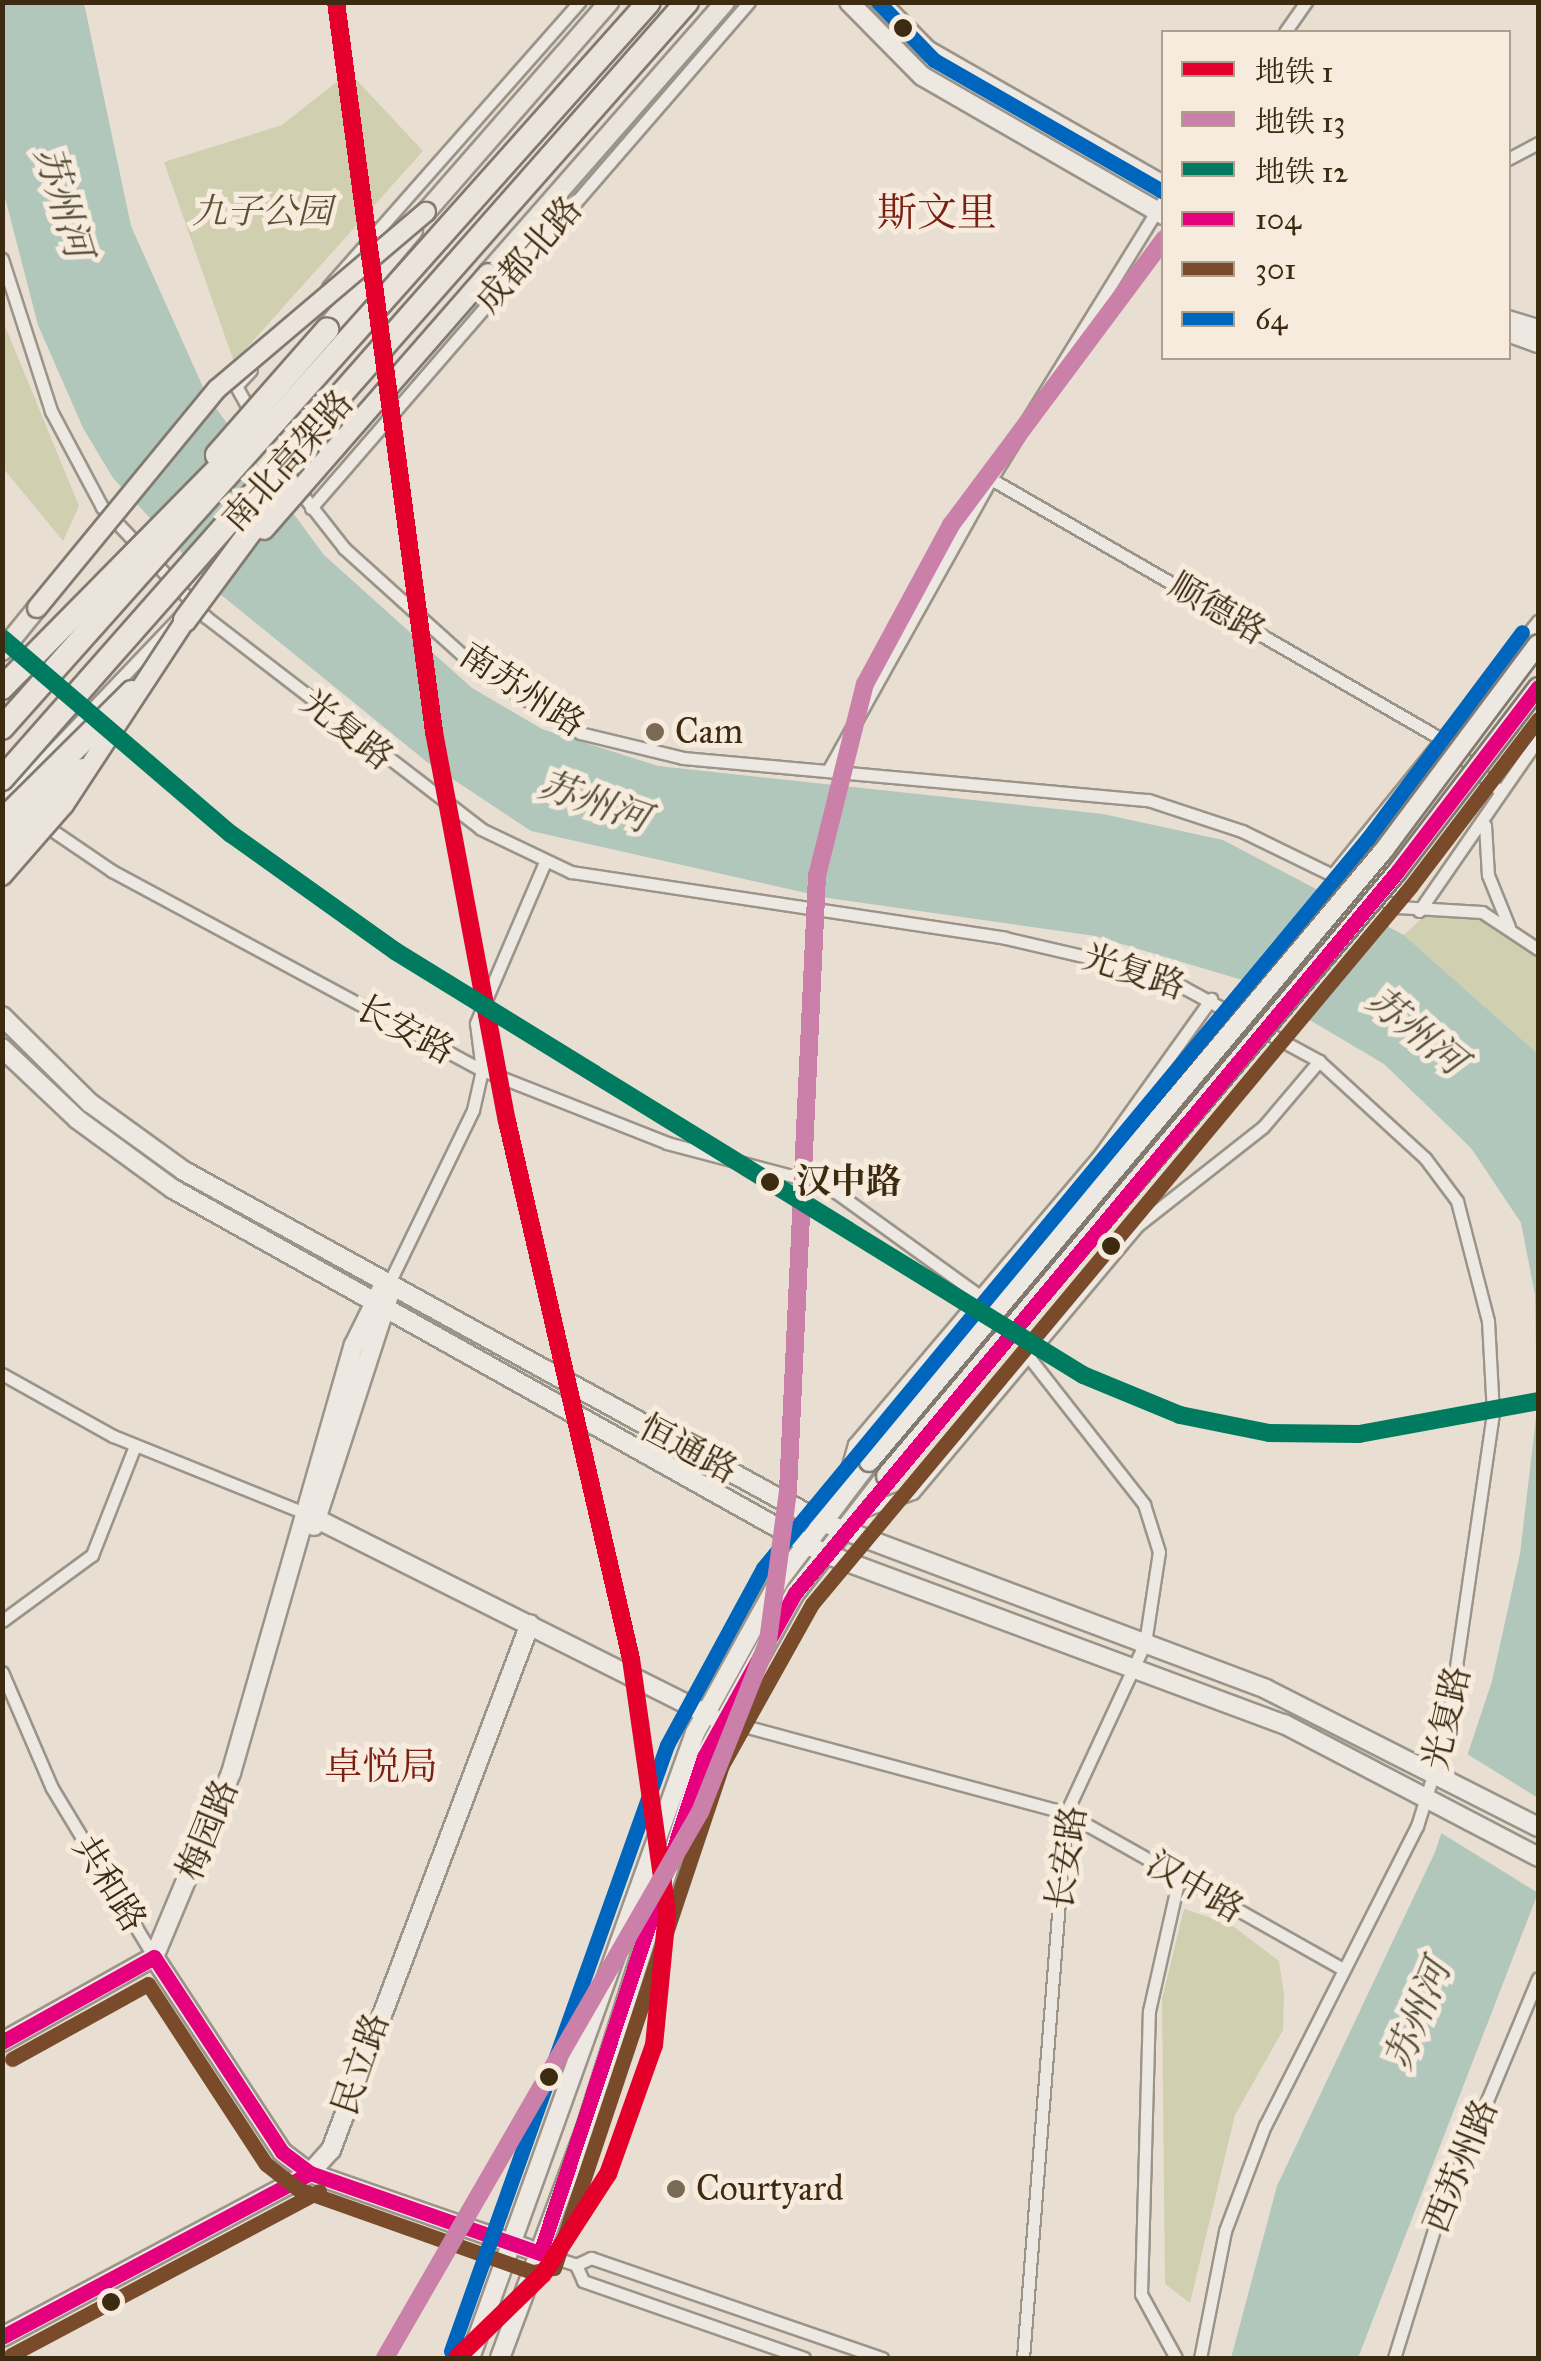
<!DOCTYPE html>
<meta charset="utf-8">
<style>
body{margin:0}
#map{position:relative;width:1541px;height:2361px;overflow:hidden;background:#e8dfd2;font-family:"IM FELL Great Primer","Noto Serif SC",serif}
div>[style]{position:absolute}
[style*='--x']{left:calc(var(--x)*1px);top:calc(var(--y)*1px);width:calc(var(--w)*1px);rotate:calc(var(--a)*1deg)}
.green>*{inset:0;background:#d0cfb0}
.water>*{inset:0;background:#b2c7bb}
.pier>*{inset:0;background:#e8dfd2}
.roads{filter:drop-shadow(2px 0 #9b9489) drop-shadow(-2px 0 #9b9489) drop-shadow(0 2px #9b9489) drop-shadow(0 -2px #9b9489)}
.street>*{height:11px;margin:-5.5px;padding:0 5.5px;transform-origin:5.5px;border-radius:5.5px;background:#ede8e1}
.secondary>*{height:18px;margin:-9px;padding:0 9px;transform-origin:9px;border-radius:9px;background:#ede8e1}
.primary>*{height:18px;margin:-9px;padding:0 9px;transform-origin:9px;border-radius:9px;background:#eae4dc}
.highway>*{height:22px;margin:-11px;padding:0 11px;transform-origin:11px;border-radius:11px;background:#eae4dc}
.bridges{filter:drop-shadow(2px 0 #827a70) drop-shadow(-2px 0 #827a70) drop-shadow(0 2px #827a70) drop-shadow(0 -2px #827a70)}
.secondary-bridge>*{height:18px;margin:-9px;padding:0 9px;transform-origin:9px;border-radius:9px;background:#ede8e1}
.primary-bridge>*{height:18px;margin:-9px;padding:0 9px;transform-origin:9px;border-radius:9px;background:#eae4dc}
.highway-bridge>*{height:22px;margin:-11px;padding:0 11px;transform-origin:11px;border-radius:11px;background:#eae4dc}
.bus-1>*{height:15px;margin:-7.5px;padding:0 7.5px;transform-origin:7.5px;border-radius:7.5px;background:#e5007d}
.bus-2>*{height:15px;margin:-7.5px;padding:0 7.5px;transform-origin:7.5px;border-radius:7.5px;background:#7a4b2a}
.bus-3>*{height:15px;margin:-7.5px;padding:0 7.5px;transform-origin:7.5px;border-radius:7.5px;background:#0065bd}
.metro-1>*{height:18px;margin:-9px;padding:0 9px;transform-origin:9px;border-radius:9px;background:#e4002b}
.metro-2>*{height:18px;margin:-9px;padding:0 9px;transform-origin:9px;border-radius:9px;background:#cb80a9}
.metro-3>*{height:18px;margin:-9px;padding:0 9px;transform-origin:9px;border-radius:9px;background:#007b5f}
.dots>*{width:28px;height:28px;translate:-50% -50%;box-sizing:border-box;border:5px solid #f6ebdc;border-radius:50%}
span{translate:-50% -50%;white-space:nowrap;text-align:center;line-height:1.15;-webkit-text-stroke:10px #f6ebdc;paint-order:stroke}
.park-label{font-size:35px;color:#5d5132;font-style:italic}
.street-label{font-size:35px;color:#3d2b11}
.poi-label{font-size:35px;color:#3d2b11}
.left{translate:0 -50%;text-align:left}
.stop-label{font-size:35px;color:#3d2b11;font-weight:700}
.water-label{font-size:38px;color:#545039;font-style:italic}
.neighbourhood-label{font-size:38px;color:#7a1f14}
.quarter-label{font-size:40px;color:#7a1f14}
.frame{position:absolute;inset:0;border:5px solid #3d2b11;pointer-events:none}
.legend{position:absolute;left:1161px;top:30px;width:350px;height:330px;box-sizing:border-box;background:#f6ebdc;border:2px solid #ac9e8b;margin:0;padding:12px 18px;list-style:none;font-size:30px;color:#3d2b11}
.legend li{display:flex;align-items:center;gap:20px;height:50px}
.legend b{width:50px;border:2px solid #ac9e8b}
</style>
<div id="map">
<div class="green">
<i style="clip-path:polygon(349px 72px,423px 151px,234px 362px,164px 162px,282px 125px)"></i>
<i style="clip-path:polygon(3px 321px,79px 506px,63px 541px,3px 468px)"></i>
<i style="clip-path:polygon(1450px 913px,1478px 917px,1538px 955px,1538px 1054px,1404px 935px,1423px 917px)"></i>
<i style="clip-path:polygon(1184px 1909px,1230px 1924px,1279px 1961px,1284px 1995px,1283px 2030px,1235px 2115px,1190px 2303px,1165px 2284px,1162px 1999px)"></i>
</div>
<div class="water">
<i style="clip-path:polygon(2px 3px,84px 3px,131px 226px,207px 396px,324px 555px,472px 688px,542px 729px,658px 766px,1103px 814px,1223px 840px,1404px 935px,1538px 1054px,1538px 1893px,1358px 2358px,1231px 2358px,1277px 2186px,1435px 1852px,1492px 1681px,1520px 1554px,1537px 1409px,1535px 1295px,1521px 1223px,1471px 1148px,1384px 1064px,1242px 980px,1095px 936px,828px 898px,531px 831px,427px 762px,220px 594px,113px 478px,83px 428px,38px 325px,3px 190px)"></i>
</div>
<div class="pier">
<i style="clip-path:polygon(1334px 888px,1390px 921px,1306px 1020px,1248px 989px)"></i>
<i style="clip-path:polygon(1464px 1752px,1538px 1798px,1538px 1893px,1438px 1831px)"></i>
</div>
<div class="roads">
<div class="street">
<i style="--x:1285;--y:32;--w:37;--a:-55"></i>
<i style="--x:1508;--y:159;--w:34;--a:-28"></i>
<i style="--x:2;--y:259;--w:160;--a:72.1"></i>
<i style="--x:51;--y:411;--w:109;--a:62"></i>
<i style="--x:102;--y:507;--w:151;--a:46.6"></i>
<i style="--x:206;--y:617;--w:347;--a:37.6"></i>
<i style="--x:481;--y:829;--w:100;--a:25.5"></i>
<i style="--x:571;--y:872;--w:439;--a:8.6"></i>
<i style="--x:1005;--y:938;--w:156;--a:13"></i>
<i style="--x:1157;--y:973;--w:184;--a:28.5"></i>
<i style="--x:1319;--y:1061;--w:144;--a:42.5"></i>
<i style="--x:1425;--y:1158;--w:54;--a:53.3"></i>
<i style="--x:1457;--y:1201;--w:124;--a:75.5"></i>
<i style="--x:1488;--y:1321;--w:92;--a:86.9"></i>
<i style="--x:1493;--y:1413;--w:324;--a:98.3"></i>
<i style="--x:1446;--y:1734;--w:96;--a:107.5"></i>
<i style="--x:1417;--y:1826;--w:335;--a:116.9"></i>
<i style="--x:1265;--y:2125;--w:113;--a:110.7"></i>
<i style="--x:1225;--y:2231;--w:129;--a:101.1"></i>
<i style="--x:328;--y:287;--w:380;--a:-48.6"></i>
<i style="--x:251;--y:370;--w:22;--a:133"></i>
<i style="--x:236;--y:386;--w:35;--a:61"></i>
<i style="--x:991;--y:479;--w:522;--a:30"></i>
<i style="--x:1443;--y:740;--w:76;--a:41.8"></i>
<i style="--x:297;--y:488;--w:76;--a:51.9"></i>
<i style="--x:344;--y:548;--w:183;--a:42.1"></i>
<i style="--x:480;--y:671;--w:118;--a:31.8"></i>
<i style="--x:580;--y:733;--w:106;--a:13.6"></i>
<i style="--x:683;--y:758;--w:467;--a:5.2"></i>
<i style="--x:1148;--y:800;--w:99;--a:18.3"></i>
<i style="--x:1242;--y:831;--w:174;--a:26"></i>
<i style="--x:1398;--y:907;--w:84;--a:3.4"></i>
<i style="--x:1482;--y:912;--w:67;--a:33.5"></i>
<i style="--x:311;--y:508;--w:669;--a:-49.12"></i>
<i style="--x:829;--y:769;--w:332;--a:-60.8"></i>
<i style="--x:991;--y:479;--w:329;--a:-58.3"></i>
<i style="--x:2;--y:803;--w:256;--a:-46.3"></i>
<i style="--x:40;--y:822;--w:87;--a:34.2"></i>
<i style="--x:112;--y:871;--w:420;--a:28.3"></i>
<i style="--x:482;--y:1070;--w:199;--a:21.5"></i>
<i style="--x:667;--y:1143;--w:164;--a:14.8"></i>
<i style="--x:826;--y:1185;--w:190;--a:35.8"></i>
<i style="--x:1485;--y:825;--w:50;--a:86.6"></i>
<i style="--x:1488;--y:875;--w:56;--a:68"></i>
<i style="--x:1333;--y:874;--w:326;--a:-51"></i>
<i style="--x:1419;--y:911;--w:209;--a:-55.3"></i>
<i style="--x:390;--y:1281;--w:190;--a:-64.1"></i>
<i style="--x:473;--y:1110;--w:41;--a:-77.3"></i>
<i style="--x:482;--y:1070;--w:47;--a:-97.3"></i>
<i style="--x:476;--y:1023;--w:173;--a:-66.8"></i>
<i style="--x:2;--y:1374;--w:127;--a:29.2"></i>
<i style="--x:113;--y:1436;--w:207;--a:21.9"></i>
<i style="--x:839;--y:1496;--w:54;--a:-73.9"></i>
<i style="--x:854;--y:1444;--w:380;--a:-49.7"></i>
<i style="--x:1100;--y:1154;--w:191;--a:-54.4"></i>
<i style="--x:857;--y:1513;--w:59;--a:-19.7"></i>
<i style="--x:913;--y:1493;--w:349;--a:-50"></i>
<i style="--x:1137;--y:1226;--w:160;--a:-38.2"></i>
<i style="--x:1263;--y:1127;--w:87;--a:-49.7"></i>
<i style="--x:2;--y:1621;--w:112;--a:-36.3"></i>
<i style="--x:92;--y:1555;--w:117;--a:-68.5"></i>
<i style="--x:2;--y:1672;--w:126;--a:66.7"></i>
<i style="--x:52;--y:1788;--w:197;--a:58.9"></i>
<i style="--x:722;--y:1720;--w:356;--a:15.1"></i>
<i style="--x:1066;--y:1813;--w:313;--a:29.4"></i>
<i style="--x:540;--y:2253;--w:38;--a:18"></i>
<i style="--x:576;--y:2265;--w:17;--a:-25"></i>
<i style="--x:591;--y:2258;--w:308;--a:19"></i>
<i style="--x:576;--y:2265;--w:17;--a:66"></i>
<i style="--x:583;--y:2281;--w:234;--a:19.2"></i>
<i style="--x:1023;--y:2358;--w:547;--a:-85.49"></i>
<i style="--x:1066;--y:1813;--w:187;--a:-65.1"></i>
<i style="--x:1145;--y:1643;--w:92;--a:-81.3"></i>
<i style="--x:1159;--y:1552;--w:50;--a:-107.4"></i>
<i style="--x:1144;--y:1504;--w:188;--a:-128.1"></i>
<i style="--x:1176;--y:2358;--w:73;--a:-118.7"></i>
<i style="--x:1141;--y:2294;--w:283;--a:-88.4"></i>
<i style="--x:1149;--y:2011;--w:136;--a:-77.3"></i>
<i style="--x:1394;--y:2358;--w:141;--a:-72.7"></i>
<i style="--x:1436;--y:2223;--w:265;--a:-67.4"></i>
</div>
<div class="secondary">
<i style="--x:849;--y:2;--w:104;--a:45.4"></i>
<i style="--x:922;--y:76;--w:279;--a:29.9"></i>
<i style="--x:880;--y:2;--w:67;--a:45.6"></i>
<i style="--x:927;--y:50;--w:273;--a:29.8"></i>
<i style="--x:1508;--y:320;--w:31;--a:17"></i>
<i style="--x:1508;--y:332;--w:32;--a:20"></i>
<i style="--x:2;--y:1016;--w:124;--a:44.7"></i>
<i style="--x:90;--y:1103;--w:116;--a:35.9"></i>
<i style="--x:184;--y:1171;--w:728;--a:28.82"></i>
<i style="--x:822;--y:1522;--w:474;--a:20.6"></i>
<i style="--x:1266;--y:1689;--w:305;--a:26.9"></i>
<i style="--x:2;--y:1048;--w:103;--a:43.4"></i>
<i style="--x:77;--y:1119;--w:119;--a:36.1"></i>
<i style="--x:173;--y:1189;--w:745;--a:29.25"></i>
<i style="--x:823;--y:1553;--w:492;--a:20.4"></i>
<i style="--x:1284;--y:1724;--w:287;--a:27.6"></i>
<i style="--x:305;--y:1513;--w:455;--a:26.6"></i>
<i style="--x:314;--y:1526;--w:243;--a:-72"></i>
<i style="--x:154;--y:1957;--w:233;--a:56.7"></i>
<i style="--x:282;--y:2152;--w:35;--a:37"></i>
<i style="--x:310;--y:2173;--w:231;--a:19.2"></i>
<i style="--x:2;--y:2042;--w:174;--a:-29.2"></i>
<i style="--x:154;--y:1957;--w:199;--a:-67.3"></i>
<i style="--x:231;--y:1773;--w:445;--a:-74"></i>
<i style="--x:354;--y:1345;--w:64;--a:-63.8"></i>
<i style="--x:2;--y:2337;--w:349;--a:-28"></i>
<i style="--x:310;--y:2173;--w:31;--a:-48"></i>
<i style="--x:331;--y:2150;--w:562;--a:-69.28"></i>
<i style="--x:470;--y:2358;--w:664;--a:-70.2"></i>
<i style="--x:695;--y:1733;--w:176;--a:-61.1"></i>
<i style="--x:780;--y:1579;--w:147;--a:-52.7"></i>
<i style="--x:500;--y:2358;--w:246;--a:-69.5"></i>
<i style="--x:586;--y:2128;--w:389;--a:-72.4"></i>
<i style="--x:704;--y:1757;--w:188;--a:-61"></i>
<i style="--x:795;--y:1593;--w:148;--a:-52.1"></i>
</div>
<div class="primary">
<i style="--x:426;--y:212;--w:279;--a:-48.9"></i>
<i style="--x:488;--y:273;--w:360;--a:-48.8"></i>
<i style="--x:2;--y:651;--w:55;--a:-50.9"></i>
</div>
<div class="highway">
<i style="--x:327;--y:330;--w:131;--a:-50"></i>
</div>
</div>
<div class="bridges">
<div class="secondary-bridge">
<i style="--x:869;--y:1462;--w:800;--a:-49.92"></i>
<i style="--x:1384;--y:850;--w:257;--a:-53.2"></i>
<i style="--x:886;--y:1476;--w:790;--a:-49.78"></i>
<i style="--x:1396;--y:873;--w:234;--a:-52.6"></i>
</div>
<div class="primary-bridge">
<i style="--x:264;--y:530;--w:341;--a:-48.9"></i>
<i style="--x:37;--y:608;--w:283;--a:-50.6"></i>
<i style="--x:217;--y:389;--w:274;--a:-40.3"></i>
<i style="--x:2;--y:876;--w:94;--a:-48.9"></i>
<i style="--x:64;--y:805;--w:230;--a:-56.7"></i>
</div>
<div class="highway-bridge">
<i style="--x:217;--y:455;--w:167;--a:-48.7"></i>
<i style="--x:185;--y:620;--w:172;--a:-53.5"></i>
<i style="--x:2;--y:688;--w:336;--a:-45.4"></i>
<i style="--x:2;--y:728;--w:972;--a:-48.29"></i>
<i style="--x:2;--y:779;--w:1036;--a:-48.6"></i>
<i style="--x:2;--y:821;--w:183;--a:-44.8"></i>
<i style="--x:2;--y:850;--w:114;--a:-44.6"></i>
</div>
</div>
<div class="bus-1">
<i style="--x:2;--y:2042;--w:174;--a:-29.2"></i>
<i style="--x:154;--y:1957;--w:233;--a:56.7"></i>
<i style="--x:282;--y:2152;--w:35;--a:37"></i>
<i style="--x:310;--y:2173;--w:244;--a:19.2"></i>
<i style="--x:540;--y:2253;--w:522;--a:-71.7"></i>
<i style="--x:704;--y:1757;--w:188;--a:-61"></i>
<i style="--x:795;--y:1593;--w:938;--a:-50.15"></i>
<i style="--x:1396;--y:873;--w:234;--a:-52.6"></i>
<i style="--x:2;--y:2337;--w:349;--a:-28"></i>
</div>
<div class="bus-2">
<i style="--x:12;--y:2059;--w:155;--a:-28.9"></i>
<i style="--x:148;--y:1984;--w:215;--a:56.8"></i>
<i style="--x:266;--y:2164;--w:41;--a:38"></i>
<i style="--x:298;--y:2189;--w:249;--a:19.5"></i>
<i style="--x:533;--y:2272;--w:21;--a:-11"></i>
<i style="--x:554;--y:2268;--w:530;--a:-71.53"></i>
<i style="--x:722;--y:1765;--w:184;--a:-60.8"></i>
<i style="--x:812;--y:1604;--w:935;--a:-50.16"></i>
<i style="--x:1411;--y:886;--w:210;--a:-52.7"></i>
<i style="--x:11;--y:2355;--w:349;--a:-28"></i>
</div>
<div class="bus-3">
<i style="--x:878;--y:2;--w:81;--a:46"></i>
<i style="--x:934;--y:60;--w:265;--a:29.9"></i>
<i style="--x:451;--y:2351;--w:643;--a:-70.38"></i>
<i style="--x:667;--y:1745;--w:201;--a:-61.5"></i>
<i style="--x:763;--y:1568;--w:948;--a:-50.35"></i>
<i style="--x:1368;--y:838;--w:257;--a:-53.2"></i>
</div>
<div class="metro-1">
<i style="--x:336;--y:2;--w:737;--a:82.35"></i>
<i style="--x:434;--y:732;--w:396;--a:79.4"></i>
<i style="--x:507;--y:1121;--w:552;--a:77.02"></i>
<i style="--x:631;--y:1659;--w:257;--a:81.9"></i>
<i style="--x:667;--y:1913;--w:133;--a:95.6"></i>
<i style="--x:654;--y:2045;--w:137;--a:109.6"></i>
<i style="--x:608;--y:2174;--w:119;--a:123"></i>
<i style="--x:543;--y:2274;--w:120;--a:135.7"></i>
</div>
<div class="metro-2">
<i style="--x:385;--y:2358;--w:630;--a:-60.02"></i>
<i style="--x:700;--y:1812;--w:184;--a:-68.3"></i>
<i style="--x:768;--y:1641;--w:151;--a:-82.4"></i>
<i style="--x:788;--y:1491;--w:616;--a:-87.3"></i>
<i style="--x:817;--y:876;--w:198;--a:-76"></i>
<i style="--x:865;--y:684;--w:181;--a:-61.6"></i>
<i style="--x:951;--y:525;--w:357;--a:-53.3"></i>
</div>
<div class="metro-3">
<i style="--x:2;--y:638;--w:301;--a:40.6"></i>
<i style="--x:231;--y:834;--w:201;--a:35.5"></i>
<i style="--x:395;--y:951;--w:808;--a:31.64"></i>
<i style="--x:1083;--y:1375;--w:105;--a:22.4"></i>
<i style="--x:1180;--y:1415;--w:91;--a:11.4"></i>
<i style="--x:1269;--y:1433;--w:90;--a:0.6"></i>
<i style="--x:1359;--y:1434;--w:182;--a:-10.4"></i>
</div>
<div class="dots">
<i style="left:903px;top:28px;background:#3d2b11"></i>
<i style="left:655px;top:732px;background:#796a55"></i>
<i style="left:770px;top:1182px;background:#3d2b11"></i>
<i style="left:1111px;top:1246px;background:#3d2b11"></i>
<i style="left:549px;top:2077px;background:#3d2b11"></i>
<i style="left:676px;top:2189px;background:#796a55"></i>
<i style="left:111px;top:2302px;background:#3d2b11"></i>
</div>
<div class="park-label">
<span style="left:262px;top:212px">九子公园</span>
</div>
<div class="street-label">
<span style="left:529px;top:255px;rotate:-49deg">成都北路</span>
<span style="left:288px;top:461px;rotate:-48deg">南北高架路</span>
<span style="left:1217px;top:609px;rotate:30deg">顺德路</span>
<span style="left:522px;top:690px;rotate:33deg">南苏州路</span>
<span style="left:347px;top:730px;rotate:38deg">光复路</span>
<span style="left:1134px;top:972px;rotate:18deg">光复路</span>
<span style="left:405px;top:1030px;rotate:28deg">长安路</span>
<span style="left:688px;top:1449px;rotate:28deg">恒通路</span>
<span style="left:1447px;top:1718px;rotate:-77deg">光复路</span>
<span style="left:208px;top:1830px;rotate:-68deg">梅园路</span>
<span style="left:1067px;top:1858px;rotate:-82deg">长安路</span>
<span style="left:109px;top:1884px;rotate:58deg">共和路</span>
<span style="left:1195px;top:1887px;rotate:30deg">汉中路</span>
<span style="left:361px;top:2064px;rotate:-71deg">民立路</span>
<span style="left:1461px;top:2166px;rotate:-68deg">西苏州路</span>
</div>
<div class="poi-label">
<span class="left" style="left:675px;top:732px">Cam</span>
<span class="left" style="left:696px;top:2189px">Courtyard</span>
</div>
<div class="stop-label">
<span class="left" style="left:796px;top:1182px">汉中路</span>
</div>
<div class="water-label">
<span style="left:63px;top:202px;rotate:73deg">苏州河</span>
<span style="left:594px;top:802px;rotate:19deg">苏州河</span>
<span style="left:1416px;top:1031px;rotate:39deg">苏州河</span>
<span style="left:1418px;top:2015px;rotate:-68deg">苏州河</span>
</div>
<div class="neighbourhood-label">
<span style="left:381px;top:1767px">卓悦局</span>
</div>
<div class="quarter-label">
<span style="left:937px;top:213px">斯文里</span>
</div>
<div class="frame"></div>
<ul class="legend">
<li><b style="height:12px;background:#e4002b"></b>地铁 1</li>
<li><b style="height:12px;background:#cb80a9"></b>地铁 13</li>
<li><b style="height:12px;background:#007b5f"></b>地铁 12</li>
<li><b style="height:12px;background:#e5007d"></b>104</li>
<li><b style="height:12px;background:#7a4b2a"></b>301</li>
<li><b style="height:12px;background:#0065bd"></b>64</li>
</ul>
</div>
